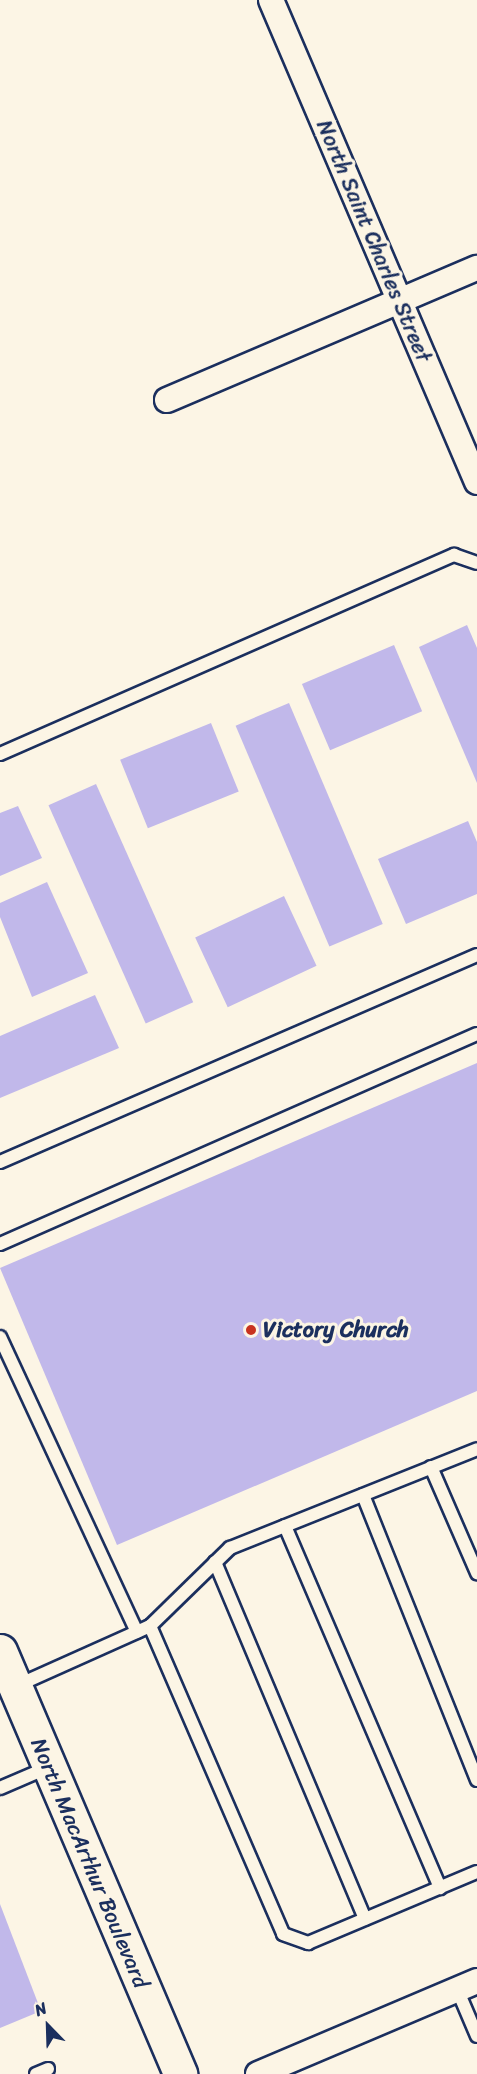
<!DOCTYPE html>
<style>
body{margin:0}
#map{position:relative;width:477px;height:2074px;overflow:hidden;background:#fcf5e5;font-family:Sriracha,sans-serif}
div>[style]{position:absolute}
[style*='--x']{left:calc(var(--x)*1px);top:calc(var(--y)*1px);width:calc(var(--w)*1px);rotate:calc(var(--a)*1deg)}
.building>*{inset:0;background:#c1b8ea;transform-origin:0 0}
.roads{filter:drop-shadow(2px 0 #1b2f5e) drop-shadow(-2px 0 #1b2f5e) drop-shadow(0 2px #1b2f5e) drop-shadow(0 -2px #1b2f5e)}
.lane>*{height:12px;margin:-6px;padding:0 6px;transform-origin:6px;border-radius:6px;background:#fcf5e5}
.street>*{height:24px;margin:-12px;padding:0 12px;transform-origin:12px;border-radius:12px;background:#fcf5e5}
.secondary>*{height:33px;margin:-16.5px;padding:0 16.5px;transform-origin:16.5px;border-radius:16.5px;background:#fcf5e5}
.dots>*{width:16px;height:16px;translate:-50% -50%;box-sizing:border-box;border:3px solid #fcf5e5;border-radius:50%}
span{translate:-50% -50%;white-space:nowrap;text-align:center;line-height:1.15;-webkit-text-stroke:6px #fcf5e5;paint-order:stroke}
.street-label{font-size:22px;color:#1b2f5e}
.poi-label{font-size:22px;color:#1b2f5e;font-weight:700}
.left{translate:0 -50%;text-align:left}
.north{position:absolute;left:18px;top:1996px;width:60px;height:60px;-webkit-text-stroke:4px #fcf5e5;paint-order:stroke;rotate:337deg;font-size:16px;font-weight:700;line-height:24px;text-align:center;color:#1b2f5e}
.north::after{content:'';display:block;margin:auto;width:21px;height:27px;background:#1b2f5e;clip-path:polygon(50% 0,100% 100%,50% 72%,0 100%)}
</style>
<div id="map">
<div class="building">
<i style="clip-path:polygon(467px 625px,477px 648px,477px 783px,419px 647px)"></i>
<i style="left:394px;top:645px;width:72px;height:100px;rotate:67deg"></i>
<i style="left:289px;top:703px;width:240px;height:58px;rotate:67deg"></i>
<i style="left:211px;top:723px;width:74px;height:98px;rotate:68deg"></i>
<i style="left:96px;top:784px;width:239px;height:52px;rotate:66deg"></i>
<i style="clip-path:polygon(18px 806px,42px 858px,0 876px,0 813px)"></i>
<i style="clip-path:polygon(468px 821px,477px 842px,477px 894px,406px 924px,378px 859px)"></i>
<i style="clip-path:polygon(47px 882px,88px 973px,32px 997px,0 917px,0 903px)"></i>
<i style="left:284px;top:896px;width:77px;height:98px;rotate:65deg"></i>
<i style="clip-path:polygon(95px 995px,119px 1048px,0 1098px,0 1036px)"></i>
<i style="clip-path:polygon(477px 1063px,477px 1391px,117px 1545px,0 1268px)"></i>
<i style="clip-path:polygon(0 1904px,41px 2011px,0 2028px)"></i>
</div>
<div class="roads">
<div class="lane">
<i style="--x:0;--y:754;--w:496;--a:-23.7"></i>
<i style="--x:454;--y:555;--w:24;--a:19"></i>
<i style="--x:0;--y:1162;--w:520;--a:-23.46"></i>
<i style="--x:0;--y:1244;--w:521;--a:-23.76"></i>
<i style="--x:0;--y:1337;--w:325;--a:65.1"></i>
<i style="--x:431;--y:1467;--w:116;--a:66.5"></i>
<i style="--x:363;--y:1495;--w:307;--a:68.2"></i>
<i style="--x:285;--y:1526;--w:394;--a:66.8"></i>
<i style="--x:215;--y:1562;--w:387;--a:67.2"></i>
<i style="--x:150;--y:1626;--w:335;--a:66.6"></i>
<i style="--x:283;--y:1934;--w:27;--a:20"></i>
<i style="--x:308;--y:1943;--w:183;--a:-22.8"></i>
<i style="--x:16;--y:1686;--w:147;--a:-24.1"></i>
<i style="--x:150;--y:1626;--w:112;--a:-44.3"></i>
<i style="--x:230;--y:1548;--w:266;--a:-21.8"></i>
<i style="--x:0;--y:1788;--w:53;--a:-23.2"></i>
<i style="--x:457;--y:1989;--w:51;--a:66.9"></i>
<i style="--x:36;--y:2074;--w:13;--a:-23"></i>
</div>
<div class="street">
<i style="--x:271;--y:0;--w:524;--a:66.86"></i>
<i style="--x:167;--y:400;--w:337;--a:-23.1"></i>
<i style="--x:258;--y:2074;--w:238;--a:-23"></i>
</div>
<div class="secondary">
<i style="--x:0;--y:1651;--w:460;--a:66.9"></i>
</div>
</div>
<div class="dots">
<i style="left:251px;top:1330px;background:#c8321e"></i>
</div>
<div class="street-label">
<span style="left:374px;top:241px;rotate:67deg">North Saint Charles Street</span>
<span style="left:90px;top:1863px;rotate:67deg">North MacArthur Boulevard</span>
</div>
<div class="poi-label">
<span class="left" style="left:263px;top:1330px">Victory Church</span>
</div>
<div class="north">N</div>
</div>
